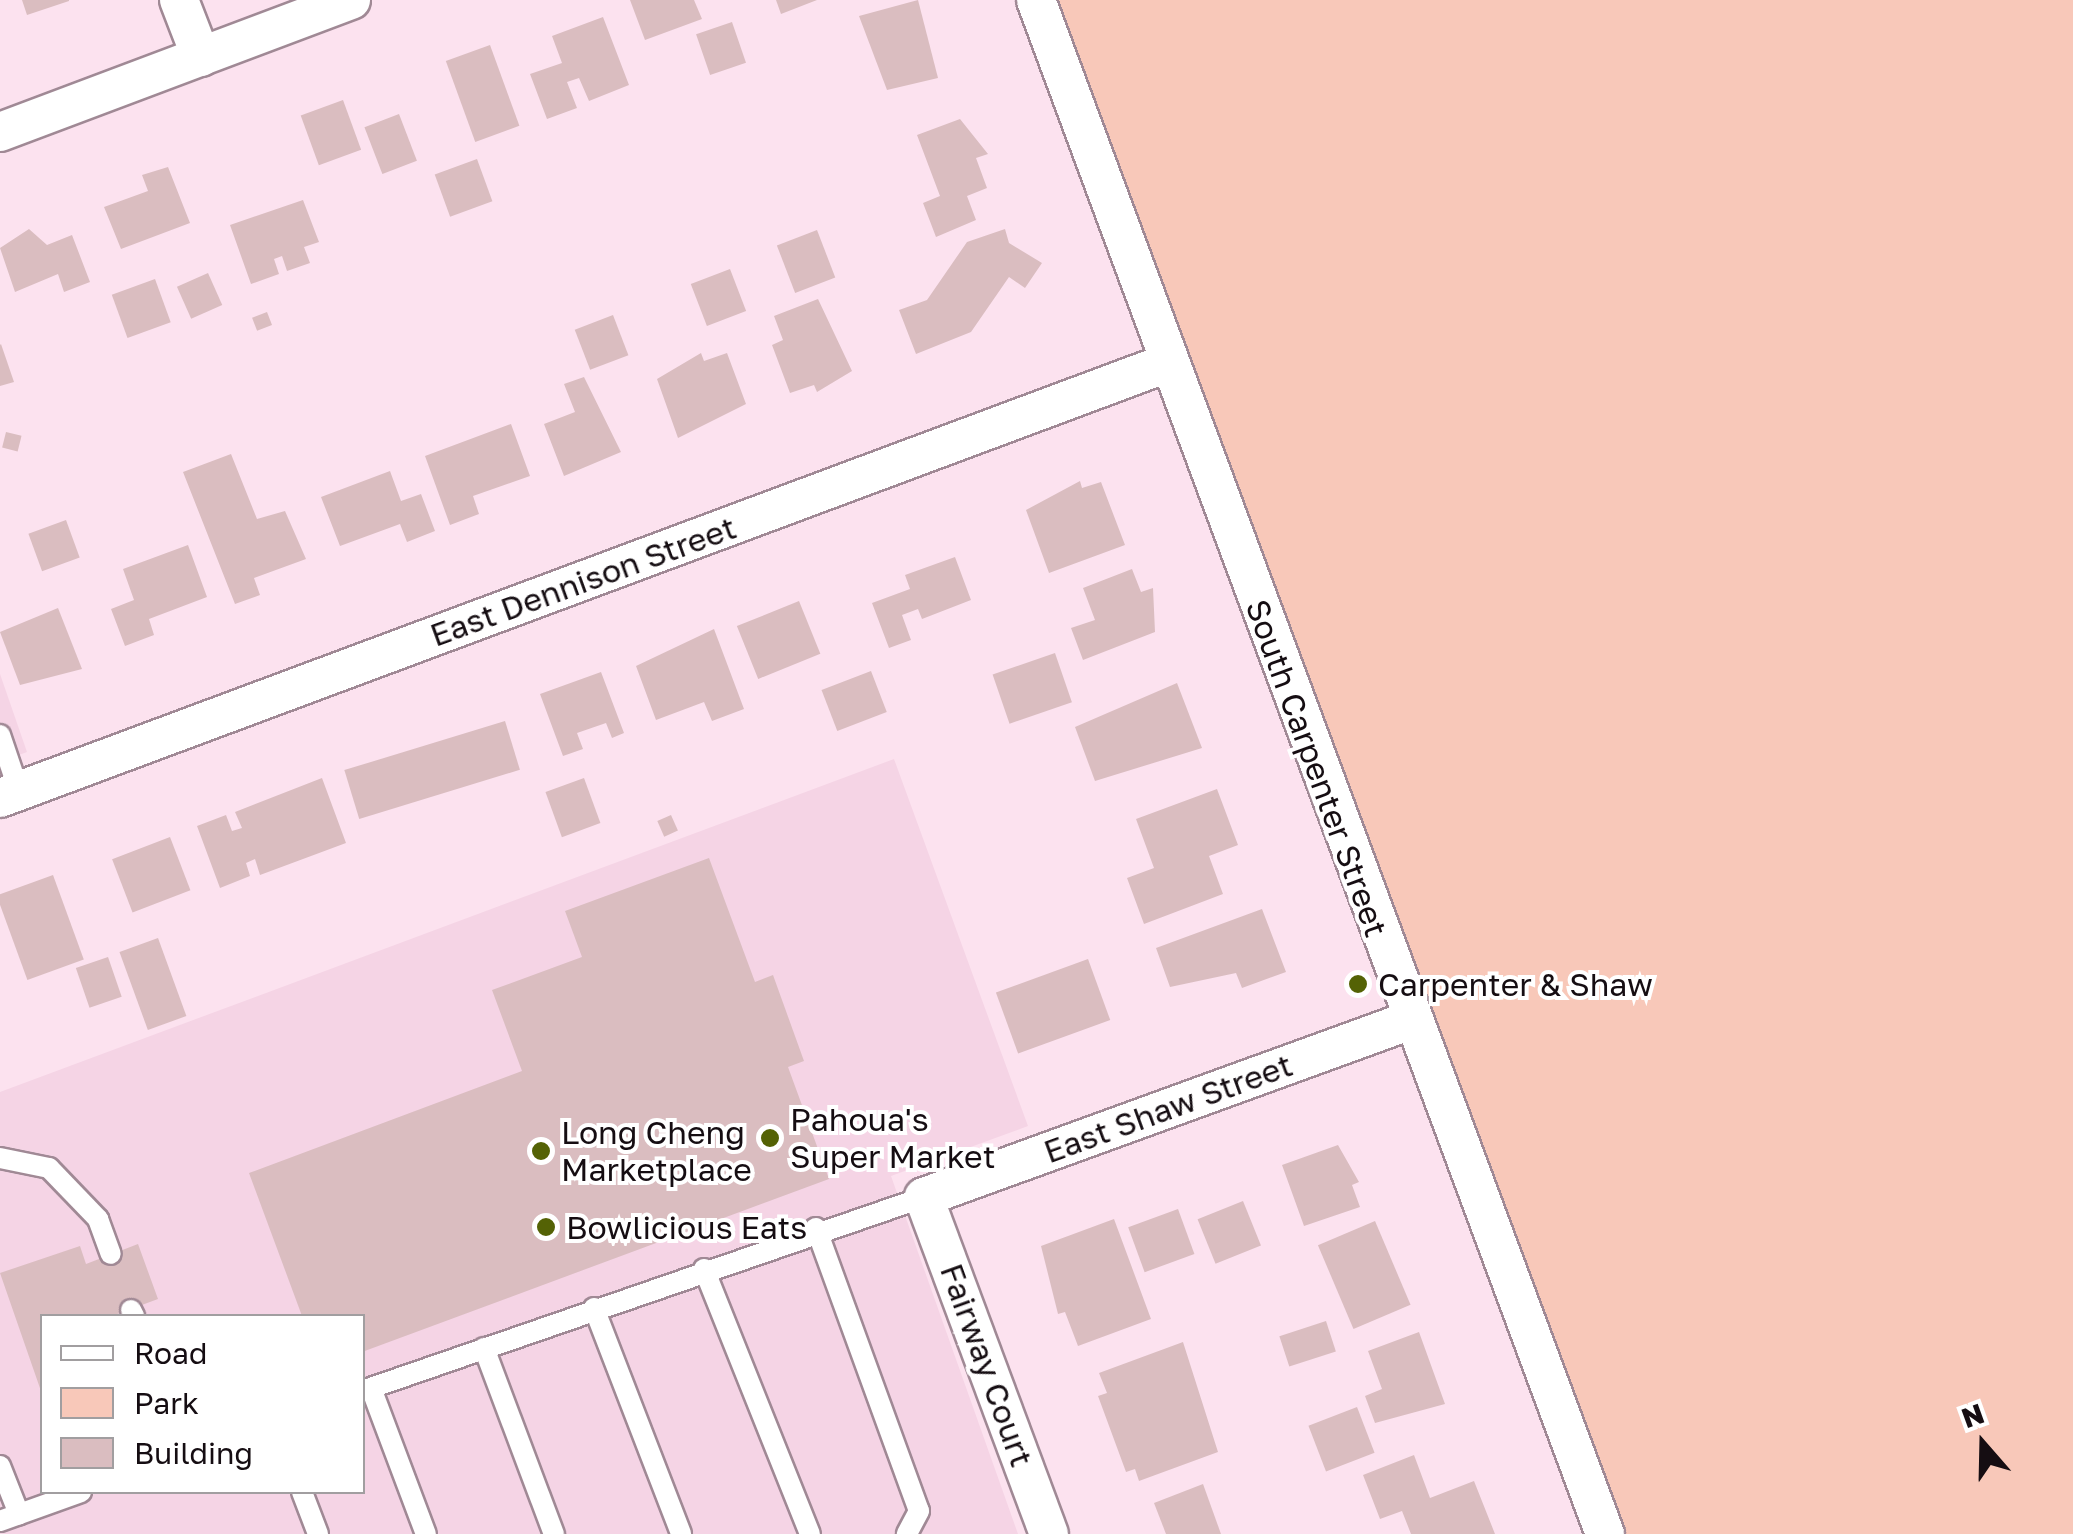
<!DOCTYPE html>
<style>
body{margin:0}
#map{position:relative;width:2073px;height:1534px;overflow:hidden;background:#fce2ef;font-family:"Golos Text",sans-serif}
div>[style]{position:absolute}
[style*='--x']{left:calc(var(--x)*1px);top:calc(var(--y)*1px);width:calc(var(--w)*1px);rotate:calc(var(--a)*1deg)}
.built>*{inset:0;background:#f5d4e5}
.green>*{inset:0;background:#f8c8b9}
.building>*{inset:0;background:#dabdc0;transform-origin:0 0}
.roads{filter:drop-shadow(2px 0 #a08995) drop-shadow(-2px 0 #a08995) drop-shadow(0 2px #a08995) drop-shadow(0 -2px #a08995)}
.lane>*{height:20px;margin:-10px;padding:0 10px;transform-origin:10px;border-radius:10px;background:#fff}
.street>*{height:38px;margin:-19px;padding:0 19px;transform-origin:19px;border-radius:19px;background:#fff}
.dots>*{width:28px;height:28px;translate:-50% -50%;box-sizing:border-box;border:5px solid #fff;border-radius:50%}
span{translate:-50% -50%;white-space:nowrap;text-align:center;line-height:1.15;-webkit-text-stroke:8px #fff;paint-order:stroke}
.street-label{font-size:32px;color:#150d12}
.poi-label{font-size:32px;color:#150d12}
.left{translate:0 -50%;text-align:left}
.legend{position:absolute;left:40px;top:1314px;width:325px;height:180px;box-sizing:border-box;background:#fff;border:2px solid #a19ea0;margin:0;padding:12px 18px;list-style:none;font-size:30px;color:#150d12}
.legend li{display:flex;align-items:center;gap:20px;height:50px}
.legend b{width:50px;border:2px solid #a19ea0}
.north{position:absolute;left:1933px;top:1394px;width:100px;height:100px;-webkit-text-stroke:8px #fff;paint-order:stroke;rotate:340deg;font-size:28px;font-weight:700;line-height:40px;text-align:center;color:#150d12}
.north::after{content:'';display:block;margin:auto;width:35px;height:45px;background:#150d12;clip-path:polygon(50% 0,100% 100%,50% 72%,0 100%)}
</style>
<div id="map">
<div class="built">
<i style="clip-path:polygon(0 674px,27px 752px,0 762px)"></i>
<i style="clip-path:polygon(evenodd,894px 759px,1028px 1126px,891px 1176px,1018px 1534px,0 1534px,0 1092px,894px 759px,42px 1316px,362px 1316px,362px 1492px,42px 1492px,42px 1316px)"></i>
</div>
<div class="green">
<i style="clip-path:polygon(1035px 0,2073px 0,2073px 1534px,1605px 1534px)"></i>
</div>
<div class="building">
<i style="clip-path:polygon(22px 0,69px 0,69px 1px,27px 15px)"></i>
<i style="clip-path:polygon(630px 0,694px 0,702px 19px,645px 40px)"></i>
<i style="clip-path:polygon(776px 0,817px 0,781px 14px)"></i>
<i style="clip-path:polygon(918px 0,938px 78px,887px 90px,859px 16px)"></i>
<i style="clip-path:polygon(603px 17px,629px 85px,589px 101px,579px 78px,567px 82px,577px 108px,547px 119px,530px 74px,562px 63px,552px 36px)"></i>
<i style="left:732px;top:22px;width:43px;height:38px;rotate:71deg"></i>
<i style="left:490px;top:45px;width:86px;height:47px;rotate:70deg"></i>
<i style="left:343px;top:100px;width:53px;height:45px;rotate:70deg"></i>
<i style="left:399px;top:114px;width:50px;height:37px;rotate:69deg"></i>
<i style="clip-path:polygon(960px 119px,988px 154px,976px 158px,987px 188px,967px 196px,976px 220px,936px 237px,923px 203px,940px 196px,917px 135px)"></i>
<i style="left:477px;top:159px;width:45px;height:45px;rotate:70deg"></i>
<i style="clip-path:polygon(168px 167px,190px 223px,121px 249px,104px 207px,148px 191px,142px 175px)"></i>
<i style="clip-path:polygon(303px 200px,319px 242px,304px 247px,310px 263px,287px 271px,282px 256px,274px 259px,279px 274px,251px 284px,230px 225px)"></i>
<i style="clip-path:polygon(29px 229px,47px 245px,72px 235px,90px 282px,64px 292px,58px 274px,15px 292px,0 248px)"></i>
<i style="clip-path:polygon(1005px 229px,1009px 243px,1042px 263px,1025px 288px,1009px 277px,971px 332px,916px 354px,899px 310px,927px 300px,967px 242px)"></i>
<i style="left:817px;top:230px;width:51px;height:43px;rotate:69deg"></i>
<i style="left:730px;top:269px;width:45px;height:42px;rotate:69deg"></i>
<i style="left:208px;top:273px;width:35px;height:34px;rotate:66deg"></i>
<i style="left:155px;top:279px;width:46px;height:46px;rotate:70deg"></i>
<i style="clip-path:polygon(818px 299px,852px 371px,817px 392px,814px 385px,790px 393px,772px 345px,783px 340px,774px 316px)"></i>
<i style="left:267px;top:312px;width:14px;height:16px;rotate:69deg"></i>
<i style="left:613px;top:315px;width:43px;height:41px;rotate:69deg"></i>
<i style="clip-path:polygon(1px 344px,14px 382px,0 386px,0 345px)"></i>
<i style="clip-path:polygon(701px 353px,704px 361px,727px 353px,746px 404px,678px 438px,657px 379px)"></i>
<i style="clip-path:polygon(584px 377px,621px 452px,564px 476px,544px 424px,575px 412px,564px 384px)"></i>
<i style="clip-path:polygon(511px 424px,530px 476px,473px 496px,479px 514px,450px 525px,425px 456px)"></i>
<i style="left:6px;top:432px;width:16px;height:16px;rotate:14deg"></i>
<i style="clip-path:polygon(231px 454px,257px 519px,285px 511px,306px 559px,254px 578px,260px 595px,235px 604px,183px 472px)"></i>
<i style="clip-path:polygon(390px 471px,401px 501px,421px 494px,435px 531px,407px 542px,400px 524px,340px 546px,321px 497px)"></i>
<i style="clip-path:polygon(1080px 481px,1082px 488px,1101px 482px,1125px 545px,1049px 573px,1026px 510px)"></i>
<i style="left:66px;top:520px;width:40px;height:40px;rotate:70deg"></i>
<i style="clip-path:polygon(188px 545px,207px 597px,149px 619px,154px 635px,125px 646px,111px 609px,134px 600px,123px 569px)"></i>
<i style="clip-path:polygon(955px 557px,971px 600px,922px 619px,918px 609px,902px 615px,911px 640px,889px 648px,872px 603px,910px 589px,905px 575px)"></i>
<i style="clip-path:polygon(1132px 569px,1141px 592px,1153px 588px,1155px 632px,1083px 660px,1071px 628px,1095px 620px,1083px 588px)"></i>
<i style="left:799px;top:601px;width:57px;height:67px;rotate:68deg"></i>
<i style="clip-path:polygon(58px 608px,82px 669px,20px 685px,0 632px)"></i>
<i style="clip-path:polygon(714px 629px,744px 709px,712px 721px,704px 702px,656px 720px,636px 666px)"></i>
<i style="left:1055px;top:653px;width:52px;height:66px;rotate:71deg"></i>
<i style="left:871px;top:671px;width:44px;height:53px;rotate:69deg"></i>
<i style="clip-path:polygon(601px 672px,624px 733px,612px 738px,606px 723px,577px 733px,583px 749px,563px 756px,540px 694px)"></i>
<i style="clip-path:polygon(1177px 683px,1202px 748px,1095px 781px,1075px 727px)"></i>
<i style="left:505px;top:721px;width:51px;height:168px;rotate:73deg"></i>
<i style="clip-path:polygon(322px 778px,346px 843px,260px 875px,255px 859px,246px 863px,250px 876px,220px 888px,197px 826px,226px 815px,232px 831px,242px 828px,235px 812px)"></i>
<i style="left:584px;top:778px;width:48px;height:41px;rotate:70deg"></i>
<i style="clip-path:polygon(1217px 789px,1238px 845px,1209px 856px,1223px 894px,1144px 924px,1127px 878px,1154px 868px,1136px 819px)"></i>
<i style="left:671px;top:815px;width:17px;height:15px;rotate:66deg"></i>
<i style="left:170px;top:837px;width:57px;height:62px;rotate:69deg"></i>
<i style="clip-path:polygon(709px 858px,755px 982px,773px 975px,804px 1061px,788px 1067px,829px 1179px,362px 1352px,362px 1316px,302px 1316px,249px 1173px,522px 1071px,492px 990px,582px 957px,565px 911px)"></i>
<i style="left:53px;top:875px;width:90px;height:60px;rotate:70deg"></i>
<i style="clip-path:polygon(1262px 909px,1286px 972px,1242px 988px,1236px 973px,1170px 987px,1156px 948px)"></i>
<i style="left:158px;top:938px;width:83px;height:41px;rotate:70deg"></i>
<i style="left:108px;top:957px;width:42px;height:34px;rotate:71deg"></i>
<i style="left:1088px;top:959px;width:65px;height:98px;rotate:70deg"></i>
<i style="clip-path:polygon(1338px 1145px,1359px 1182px,1352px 1185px,1360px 1207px,1304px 1226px,1282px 1165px)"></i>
<i style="left:1243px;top:1201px;width:48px;height:49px;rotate:68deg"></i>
<i style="left:1178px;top:1209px;width:48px;height:53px;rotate:70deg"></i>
<i style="clip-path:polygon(1114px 1219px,1151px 1319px,1078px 1346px,1065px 1312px,1058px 1314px,1041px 1246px)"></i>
<i style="left:1375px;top:1221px;width:91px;height:62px;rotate:67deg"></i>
<i style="clip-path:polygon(138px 1244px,158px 1299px,112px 1316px,42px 1316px,42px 1394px,0 1273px,80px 1246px,86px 1264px)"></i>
<i style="left:1326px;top:1321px;width:32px;height:49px;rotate:72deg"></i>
<i style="clip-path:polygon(1419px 1332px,1445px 1404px,1375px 1423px,1365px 1396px,1382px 1389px,1368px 1351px)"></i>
<i style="clip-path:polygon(1183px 1342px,1218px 1452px,1139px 1481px,1135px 1469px,1126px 1472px,1098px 1396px,1107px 1393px,1099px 1373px)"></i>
<i style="left:1357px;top:1407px;width:49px;height:52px;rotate:69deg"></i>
<i style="clip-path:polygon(1414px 1455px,1430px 1498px,1474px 1481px,1495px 1534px,1411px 1534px,1402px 1511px,1380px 1519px,1363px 1475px)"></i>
<i style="clip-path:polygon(1203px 1484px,1221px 1534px,1166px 1534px,1154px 1503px)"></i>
</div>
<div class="roads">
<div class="lane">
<i style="--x:0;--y:735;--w:59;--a:71.3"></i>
<i style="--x:0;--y:1158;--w:50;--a:11.5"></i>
<i style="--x:49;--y:1168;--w:71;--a:46.1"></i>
<i style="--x:98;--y:1219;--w:37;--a:70"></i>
<i style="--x:816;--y:1228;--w:301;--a:70"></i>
<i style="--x:919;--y:1511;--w:26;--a:118"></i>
<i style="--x:704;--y:1269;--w:285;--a:68.2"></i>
<i style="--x:594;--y:1308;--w:242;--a:68.9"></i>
<i style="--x:131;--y:1310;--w:7;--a:63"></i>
<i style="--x:484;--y:1348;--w:199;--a:69.4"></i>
<i style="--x:371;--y:1388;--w:156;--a:69.4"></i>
<i style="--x:362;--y:1391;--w:595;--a:-19.04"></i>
<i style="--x:0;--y:1466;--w:52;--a:68.4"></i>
<i style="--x:302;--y:1492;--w:45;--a:69.1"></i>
<i style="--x:0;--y:1521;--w:86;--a:-19.7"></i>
</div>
<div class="street">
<i style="--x:179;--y:0;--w:61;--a:68.9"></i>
<i style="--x:1036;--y:0;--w:1636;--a:69.65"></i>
<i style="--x:0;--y:132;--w:375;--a:-20.6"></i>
<i style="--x:0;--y:798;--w:1245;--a:-20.44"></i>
<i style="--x:1049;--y:1534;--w:359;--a:-110.4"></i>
<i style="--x:924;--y:1197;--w:518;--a:-19.97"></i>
</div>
</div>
<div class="dots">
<i style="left:1358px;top:984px;background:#546205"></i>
<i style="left:770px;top:1138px;background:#546205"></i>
<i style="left:541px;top:1151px;background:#546205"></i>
<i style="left:546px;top:1227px;background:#546205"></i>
</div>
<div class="street-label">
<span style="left:583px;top:581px;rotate:-20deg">East Dennison Street</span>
<span style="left:1317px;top:768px;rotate:70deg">South Carpenter Street</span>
<span style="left:1168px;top:1108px;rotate:-20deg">East Shaw Street</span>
<span style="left:987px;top:1365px;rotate:70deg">Fairway Court</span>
</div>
<div class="poi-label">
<span class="left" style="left:1378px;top:984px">Carpenter &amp; Shaw</span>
<span class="left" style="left:790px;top:1138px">Pahoua's<br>Super Market</span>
<span class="left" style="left:561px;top:1151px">Long Cheng<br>Marketplace</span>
<span class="left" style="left:566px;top:1227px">Bowlicious Eats</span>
</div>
<ul class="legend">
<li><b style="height:12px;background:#fff"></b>Road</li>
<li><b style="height:28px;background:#f8c8b9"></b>Park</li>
<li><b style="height:28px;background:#dabdc0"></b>Building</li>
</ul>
<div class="north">N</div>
</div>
